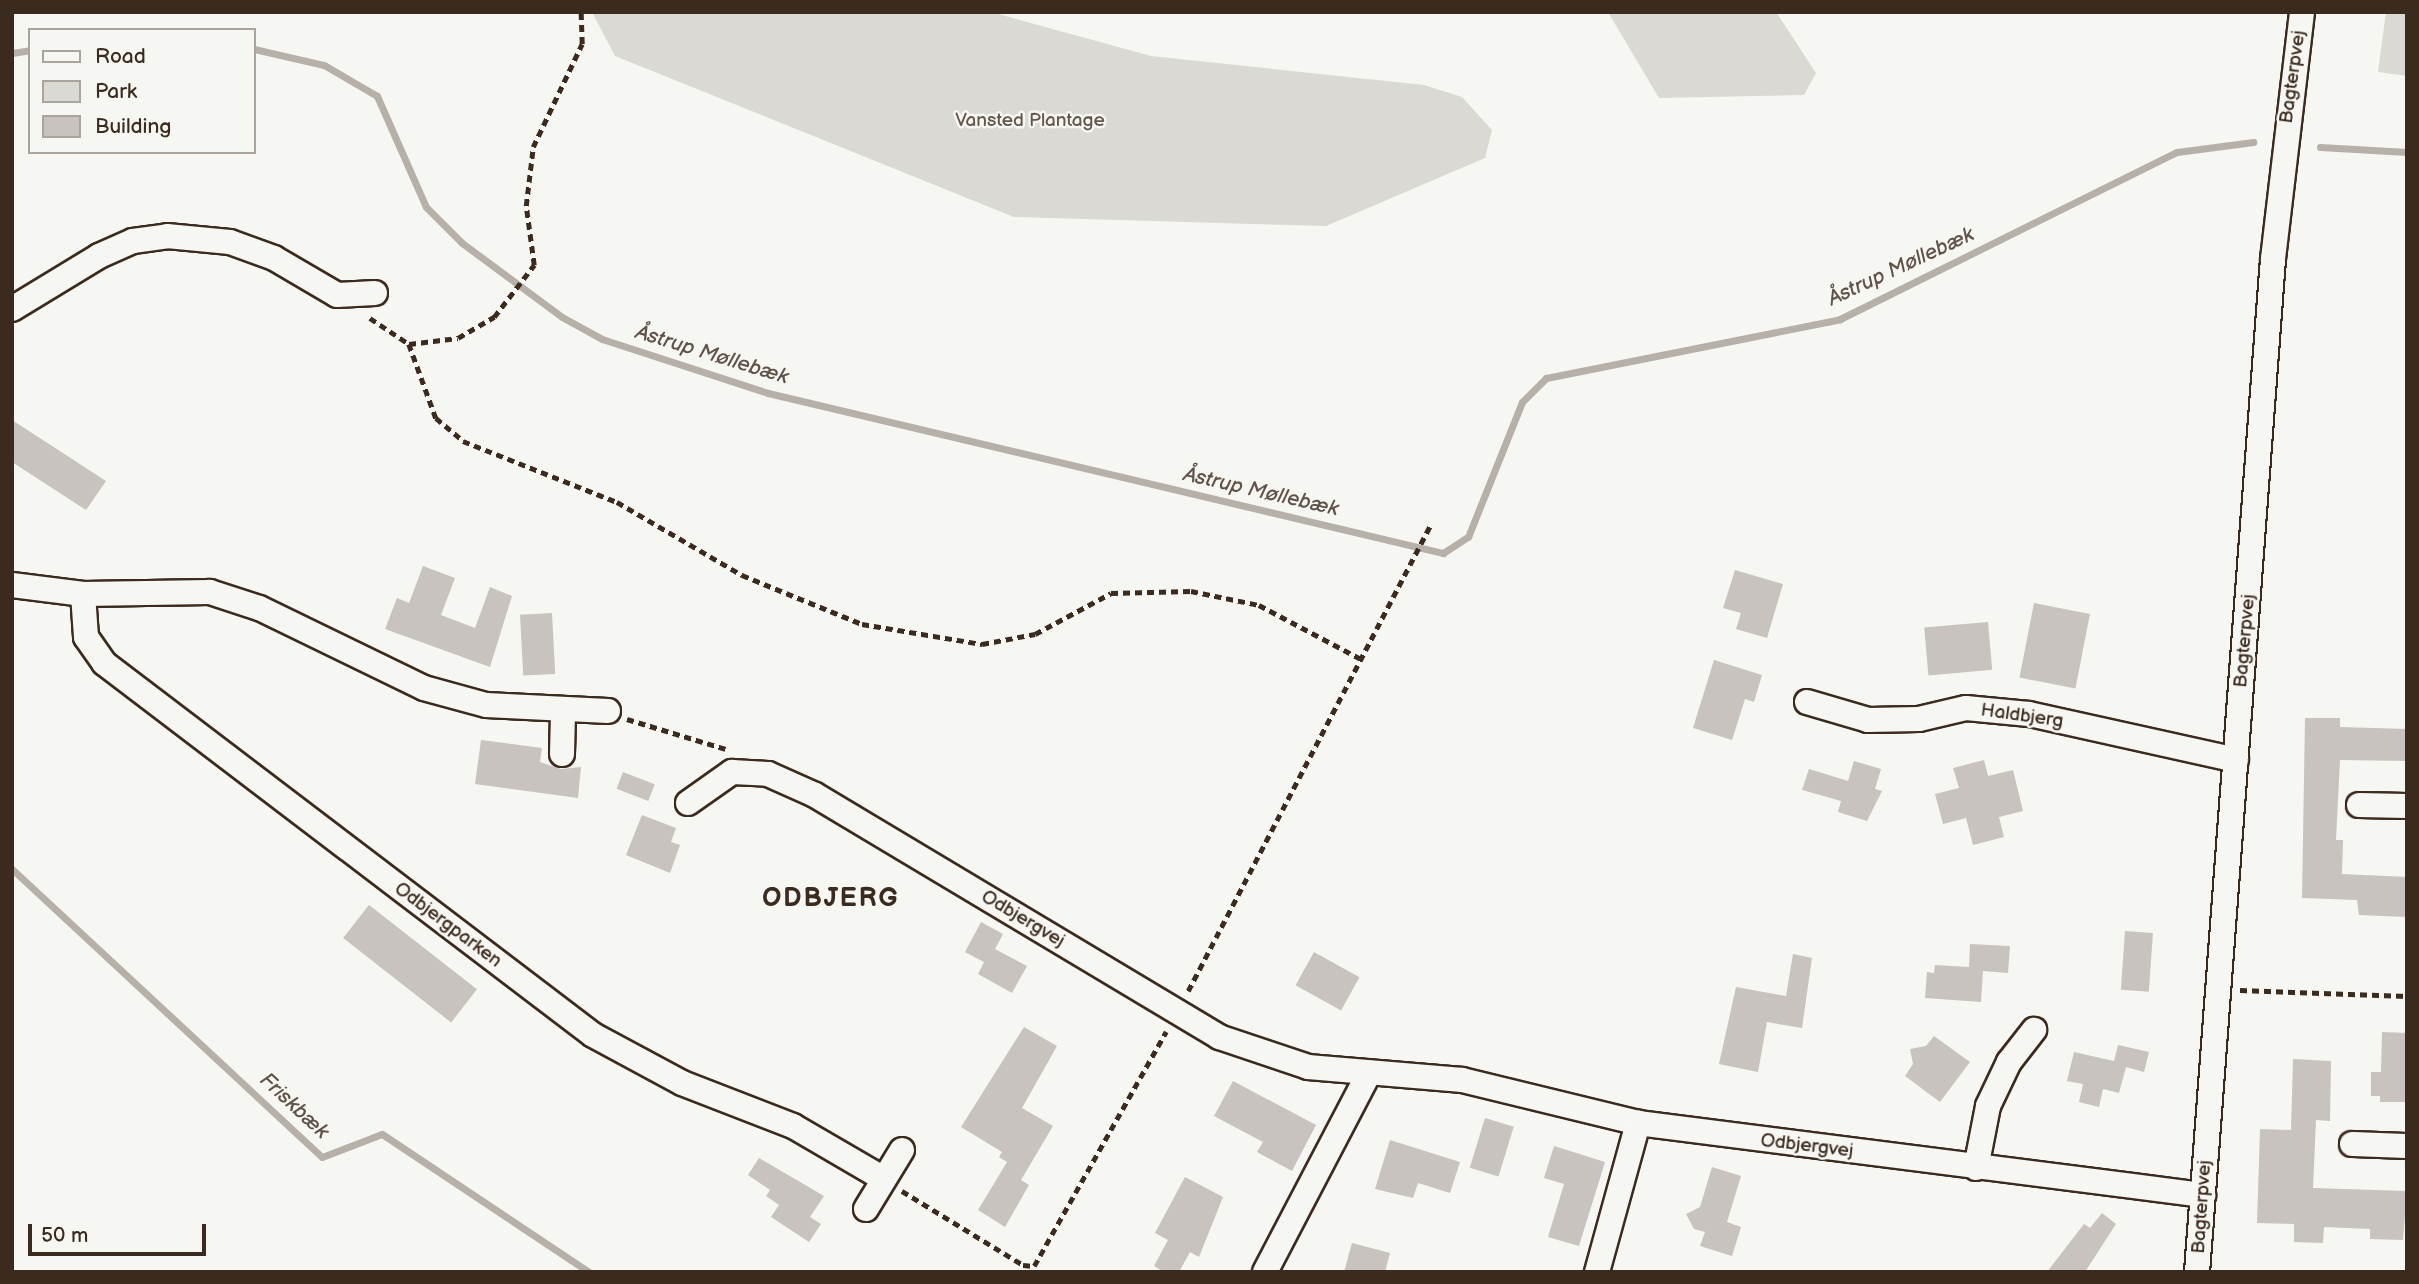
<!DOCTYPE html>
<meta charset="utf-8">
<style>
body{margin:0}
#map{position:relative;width:2419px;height:1284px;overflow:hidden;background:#f6f6f2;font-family:"Balsamiq Sans",sans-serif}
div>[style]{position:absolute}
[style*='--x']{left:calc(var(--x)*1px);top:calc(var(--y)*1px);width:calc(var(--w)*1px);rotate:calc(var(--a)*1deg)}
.green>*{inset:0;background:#dad9d3}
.stream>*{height:7px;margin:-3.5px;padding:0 3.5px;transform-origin:3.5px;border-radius:3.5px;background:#b6b0a9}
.building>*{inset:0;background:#c8c3be;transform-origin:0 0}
.path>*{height:4.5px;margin-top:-2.25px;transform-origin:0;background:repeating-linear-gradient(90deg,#3b2a1e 0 7px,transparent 0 12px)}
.roads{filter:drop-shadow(2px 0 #3b2a1e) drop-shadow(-2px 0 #3b2a1e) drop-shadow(0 2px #3b2a1e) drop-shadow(0 -2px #3b2a1e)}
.minor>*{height:24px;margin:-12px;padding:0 12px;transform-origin:12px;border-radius:12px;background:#f6f6f2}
span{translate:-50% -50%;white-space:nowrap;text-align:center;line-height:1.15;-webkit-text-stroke:5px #f6f6f2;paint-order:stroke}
.street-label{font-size:19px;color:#3b2a1e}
.park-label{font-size:19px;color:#63564b}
.water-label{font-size:21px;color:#605248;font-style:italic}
.district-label{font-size:26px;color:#3b2a1e;font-weight:700;letter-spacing:2px}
.frame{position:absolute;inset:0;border:14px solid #3b2a1e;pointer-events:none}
.legend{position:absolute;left:28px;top:28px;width:228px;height:126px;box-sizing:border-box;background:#f6f6f2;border:2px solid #aba49d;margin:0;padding:9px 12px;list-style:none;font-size:21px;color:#3b2a1e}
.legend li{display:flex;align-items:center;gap:14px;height:35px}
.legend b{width:35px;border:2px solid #aba49d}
.scale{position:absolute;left:28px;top:1224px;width:178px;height:32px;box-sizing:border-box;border:4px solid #3b2a1e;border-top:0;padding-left:9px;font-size:21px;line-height:24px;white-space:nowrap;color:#3b2a1e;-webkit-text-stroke:5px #f6f6f2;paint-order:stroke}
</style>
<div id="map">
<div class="green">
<i style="clip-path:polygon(592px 12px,991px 12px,1151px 56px,1424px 85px,1462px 97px,1492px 130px,1485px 158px,1326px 226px,1014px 217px,615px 56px)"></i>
<i style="clip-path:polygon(1608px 12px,1776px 12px,1816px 73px,1804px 95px,1659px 98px)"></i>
<i style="clip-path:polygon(2386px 12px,2407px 12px,2407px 76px,2378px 72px)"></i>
</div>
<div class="stream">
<i style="--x:254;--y:49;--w:72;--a:12.9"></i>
<i style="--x:324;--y:65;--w:61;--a:30.3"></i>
<i style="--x:377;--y:96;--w:121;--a:66.2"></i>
<i style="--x:426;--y:207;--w:51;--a:45"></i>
<i style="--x:462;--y:243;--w:124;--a:36.5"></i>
<i style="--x:562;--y:317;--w:46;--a:28.8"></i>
<i style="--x:602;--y:339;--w:175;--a:18"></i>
<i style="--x:768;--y:393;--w:694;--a:13.34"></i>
<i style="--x:1443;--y:553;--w:30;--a:-33"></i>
<i style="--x:1468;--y:537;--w:145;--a:-68.2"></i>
<i style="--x:1522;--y:402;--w:34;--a:-45"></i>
<i style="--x:1546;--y:378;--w:300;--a:-11.3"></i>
<i style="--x:1840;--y:319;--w:376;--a:-26.4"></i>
<i style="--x:2177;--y:152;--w:77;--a:-7.5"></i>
<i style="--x:12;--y:53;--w:18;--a:-9"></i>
<i style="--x:2320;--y:147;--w:87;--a:3.3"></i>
<i style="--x:12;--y:869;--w:423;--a:42.9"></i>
<i style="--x:322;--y:1157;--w:64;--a:-21"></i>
<i style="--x:382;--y:1134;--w:249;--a:33.7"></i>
</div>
<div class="building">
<i style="clip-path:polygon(12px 420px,106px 481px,86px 510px,12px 462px)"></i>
<i style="clip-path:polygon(423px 566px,455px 578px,441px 615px,475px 628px,490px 587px,512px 596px,490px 667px,385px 629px,397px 598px,409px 603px)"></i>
<i style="clip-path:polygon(1735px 570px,1783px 584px,1767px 638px,1736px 629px,1741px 613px,1723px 608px)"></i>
<i style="left:2034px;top:603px;width:57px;height:76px;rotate:11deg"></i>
<i style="left:552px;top:613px;width:61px;height:32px;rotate:87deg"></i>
<i style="left:1988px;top:622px;width:48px;height:64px;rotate:85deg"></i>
<i style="clip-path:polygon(1714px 660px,1762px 675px,1754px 702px,1745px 699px,1732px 740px,1693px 728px)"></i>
<i style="clip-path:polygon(2305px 718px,2340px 718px,2340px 727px,2407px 729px,2407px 761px,2340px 760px,2336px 840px,2343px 840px,2342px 874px,2407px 877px,2407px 917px,2359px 915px,2357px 900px,2302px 898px)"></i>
<i style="clip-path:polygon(481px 740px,542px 748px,540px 762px,561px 769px,581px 767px,578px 798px,475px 784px)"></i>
<i style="clip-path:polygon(1984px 760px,1988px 776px,2013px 770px,2023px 811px,1999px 817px,2004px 837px,1973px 845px,1966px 818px,1943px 824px,1935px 794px,1959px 788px,1953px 768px)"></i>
<i style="clip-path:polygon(1854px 761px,1881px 769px,1875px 789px,1882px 791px,1867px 821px,1838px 812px,1841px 801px,1802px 790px,1809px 769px,1848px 781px)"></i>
<i style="left:623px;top:772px;width:34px;height:18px;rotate:21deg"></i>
<i style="clip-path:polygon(642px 815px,676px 828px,671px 842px,680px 845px,670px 873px,626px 855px)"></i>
<i style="left:369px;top:905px;width:137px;height:42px;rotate:38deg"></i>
<i style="clip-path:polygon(981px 922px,1003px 934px,995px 949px,1027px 966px,1012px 993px,978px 974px,984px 962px,965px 952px)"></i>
<i style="left:2125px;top:931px;width:28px;height:59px;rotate:4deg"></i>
<i style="clip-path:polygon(1970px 944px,2010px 946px,2008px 973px,1983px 971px,1981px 1002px,1925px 998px,1927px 972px,1934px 973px,1935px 965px,1969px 967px)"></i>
<i style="left:1314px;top:952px;width:52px;height:38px;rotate:29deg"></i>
<i style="clip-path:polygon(1793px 954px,1812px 958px,1802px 1028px,1767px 1022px,1758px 1072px,1719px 1064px,1736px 987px,1786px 996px)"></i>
<i style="clip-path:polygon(1024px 1027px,1057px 1046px,1022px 1108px,1053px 1126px,1021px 1180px,1029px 1185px,1005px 1227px,978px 1210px,1007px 1162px,999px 1157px,1002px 1152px,961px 1127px)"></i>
<i style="clip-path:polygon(2382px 1032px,2407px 1033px,2407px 1102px,2380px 1102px,2380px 1096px,2371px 1096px,2371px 1072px,2381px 1072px)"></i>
<i style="clip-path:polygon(1934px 1036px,1970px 1062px,1940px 1102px,1905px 1076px,1913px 1064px,1910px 1049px,1926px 1046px)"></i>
<i style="clip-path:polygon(2118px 1045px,2149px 1052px,2144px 1072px,2126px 1067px,2119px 1093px,2103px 1089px,2099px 1107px,2079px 1102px,2083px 1084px,2067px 1081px,2074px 1052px,2114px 1061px)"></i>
<i style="clip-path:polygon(2293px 1059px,2331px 1061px,2330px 1121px,2316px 1120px,2313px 1188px,2407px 1191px,2403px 1240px,2370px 1239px,2370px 1229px,2324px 1227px,2323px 1243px,2294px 1242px,2294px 1224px,2257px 1223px,2260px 1129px,2291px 1130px)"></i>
<i style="clip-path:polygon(1233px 1081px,1316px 1125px,1292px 1171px,1257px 1152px,1263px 1142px,1214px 1116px)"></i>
<i style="left:1485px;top:1118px;width:30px;height:52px;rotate:17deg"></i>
<i style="clip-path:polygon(1390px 1140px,1460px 1162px,1450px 1193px,1418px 1183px,1413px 1198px,1375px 1189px)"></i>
<i style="clip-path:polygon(1554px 1146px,1605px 1162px,1579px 1246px,1548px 1237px,1564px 1184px,1544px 1178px)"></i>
<i style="clip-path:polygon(759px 1158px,824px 1196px,810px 1217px,821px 1224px,809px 1242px,771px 1217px,779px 1205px,766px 1196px,770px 1190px,748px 1175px)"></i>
<i style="clip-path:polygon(1712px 1167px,1741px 1176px,1727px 1222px,1741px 1227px,1732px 1256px,1700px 1246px,1705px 1232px,1694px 1229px,1686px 1214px,1700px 1207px)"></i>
<i style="clip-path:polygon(1185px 1177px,1223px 1197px,1199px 1257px,1190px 1252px,1179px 1272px,1164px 1272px,1154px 1266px,1168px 1240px,1155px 1233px)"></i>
<i style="clip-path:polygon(2102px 1213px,2116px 1224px,2085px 1272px,2047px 1272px,2084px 1224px,2090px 1228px)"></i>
<i style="clip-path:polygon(1352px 1243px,1390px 1253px,1385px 1272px,1344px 1272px)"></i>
</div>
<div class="path">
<i style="--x:370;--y:318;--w:47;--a:33.7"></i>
<i style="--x:409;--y:344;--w:49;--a:-7"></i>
<i style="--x:458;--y:338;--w:42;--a:-30.3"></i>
<i style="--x:494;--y:317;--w:66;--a:-52.4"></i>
<i style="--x:534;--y:265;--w:60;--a:-97.7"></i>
<i style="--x:526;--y:206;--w:59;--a:-83.2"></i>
<i style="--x:533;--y:147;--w:114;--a:-64.6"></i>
<i style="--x:582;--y:44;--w:32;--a:-92"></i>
<i style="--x:409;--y:344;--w:79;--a:70"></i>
<i style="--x:436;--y:418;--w:35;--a:40"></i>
<i style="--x:463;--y:441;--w:166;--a:21.6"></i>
<i style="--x:617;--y:502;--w:145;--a:30.3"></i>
<i style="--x:742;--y:575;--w:130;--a:22.2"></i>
<i style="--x:862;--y:624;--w:122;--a:9.5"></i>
<i style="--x:982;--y:644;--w:54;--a:-10.7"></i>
<i style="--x:1035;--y:634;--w:86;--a:-28.3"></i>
<i style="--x:1111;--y:593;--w:80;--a:-1.4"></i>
<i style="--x:1191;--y:591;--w:69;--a:11.6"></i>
<i style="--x:1259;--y:605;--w:115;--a:27.9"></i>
<i style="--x:627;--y:719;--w:103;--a:16.9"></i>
<i style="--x:2240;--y:990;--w:167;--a:2.1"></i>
<i style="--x:1188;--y:991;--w:526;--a:-62.51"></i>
<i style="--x:902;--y:1191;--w:142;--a:31.4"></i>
<i style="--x:1023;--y:1265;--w:11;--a:5"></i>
<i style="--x:1034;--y:1266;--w:269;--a:-60.6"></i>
</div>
<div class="roads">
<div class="minor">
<i style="--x:12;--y:309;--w:102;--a:-31.3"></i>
<i style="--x:99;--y:256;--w:37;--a:-24"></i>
<i style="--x:133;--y:241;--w:34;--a:-8"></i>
<i style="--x:167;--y:236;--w:63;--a:5.4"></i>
<i style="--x:230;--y:242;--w:47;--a:20"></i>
<i style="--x:274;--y:258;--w:73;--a:30.4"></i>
<i style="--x:337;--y:295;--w:38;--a:-3"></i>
<i style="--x:12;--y:585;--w:72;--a:7.2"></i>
<i style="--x:1807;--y:702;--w:64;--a:16.4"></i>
<i style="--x:1868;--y:720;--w:51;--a:-1.1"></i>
<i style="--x:1919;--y:719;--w:48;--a:-13.2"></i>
<i style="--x:1966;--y:708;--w:63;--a:5.4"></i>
<i style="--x:2029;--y:714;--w:212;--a:12.5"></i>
<i style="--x:608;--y:711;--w:122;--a:-177.2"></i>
<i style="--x:486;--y:705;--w:64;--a:-164.7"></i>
<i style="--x:424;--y:688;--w:183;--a:-154.1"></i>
<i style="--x:259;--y:608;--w:52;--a:-161.9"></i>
<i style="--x:210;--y:592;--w:127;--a:179.1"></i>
<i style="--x:83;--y:594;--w:43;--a:86"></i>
<i style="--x:86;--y:637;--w:32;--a:55"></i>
<i style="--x:104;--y:663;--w:614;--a:37.26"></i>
<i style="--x:593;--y:1035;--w:101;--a:28.3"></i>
<i style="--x:682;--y:1083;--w:119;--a:21.2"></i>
<i style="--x:793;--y:1126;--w:105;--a:30.2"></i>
<i style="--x:562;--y:754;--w:42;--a:-88.6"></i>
<i style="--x:688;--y:803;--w:54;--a:-35.2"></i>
<i style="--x:732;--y:772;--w:36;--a:3"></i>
<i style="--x:768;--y:774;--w:51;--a:24.1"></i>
<i style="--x:815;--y:795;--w:471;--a:30.9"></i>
<i style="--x:1219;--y:1037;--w:94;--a:18.6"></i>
<i style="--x:1308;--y:1067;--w:155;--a:4.8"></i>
<i style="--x:1462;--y:1080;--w:181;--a:13.7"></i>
<i style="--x:1638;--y:1123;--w:570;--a:7.26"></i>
<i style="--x:2359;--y:805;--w:48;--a:1.2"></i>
<i style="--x:2352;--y:1144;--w:55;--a:2.1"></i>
<i style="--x:1976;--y:1168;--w:63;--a:-79"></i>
<i style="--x:1988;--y:1106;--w:49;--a:-64.5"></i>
<i style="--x:2009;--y:1062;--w:41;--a:-52"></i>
<i style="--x:866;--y:1209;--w:69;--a:-58.6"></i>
<i style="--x:1265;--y:1272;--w:225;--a:-62.4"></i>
<i style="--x:1597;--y:1272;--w:155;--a:-74.6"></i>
<i style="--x:2197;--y:1272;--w:1016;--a:-85.71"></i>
<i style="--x:2273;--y:259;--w:249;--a:-83.3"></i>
</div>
</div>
<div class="street-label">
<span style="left:2293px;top:77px;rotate:-82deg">Bagterpvej</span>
<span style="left:2245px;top:641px;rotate:-85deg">Bagterpvej</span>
<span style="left:2022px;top:716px;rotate:8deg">Haldbjerg</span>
<span style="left:1023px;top:919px;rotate:31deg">Odbjergvej</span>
<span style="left:448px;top:925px;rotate:37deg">Odbjergparken</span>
<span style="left:1807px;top:1146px;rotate:7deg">Odbjergvej</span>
<span style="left:2202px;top:1207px;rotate:-86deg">Bagterpvej</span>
</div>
<div class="park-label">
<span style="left:1030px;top:121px">Vansted Plantage</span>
</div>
<div class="water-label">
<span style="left:1901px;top:267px;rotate:-25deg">Åstrup Møllebæk</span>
<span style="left:712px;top:355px;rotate:17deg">Åstrup Møllebæk</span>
<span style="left:1261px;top:492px;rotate:13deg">Åstrup Møllebæk</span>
<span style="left:294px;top:1106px;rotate:43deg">Friskbæk</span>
</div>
<div class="district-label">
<span style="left:831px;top:899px">ODBJERG</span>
</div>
<div class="frame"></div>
<ul class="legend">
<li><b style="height:9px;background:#f6f6f2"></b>Road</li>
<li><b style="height:19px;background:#dad9d3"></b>Park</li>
<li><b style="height:19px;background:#c8c3be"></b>Building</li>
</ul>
<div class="scale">50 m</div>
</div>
